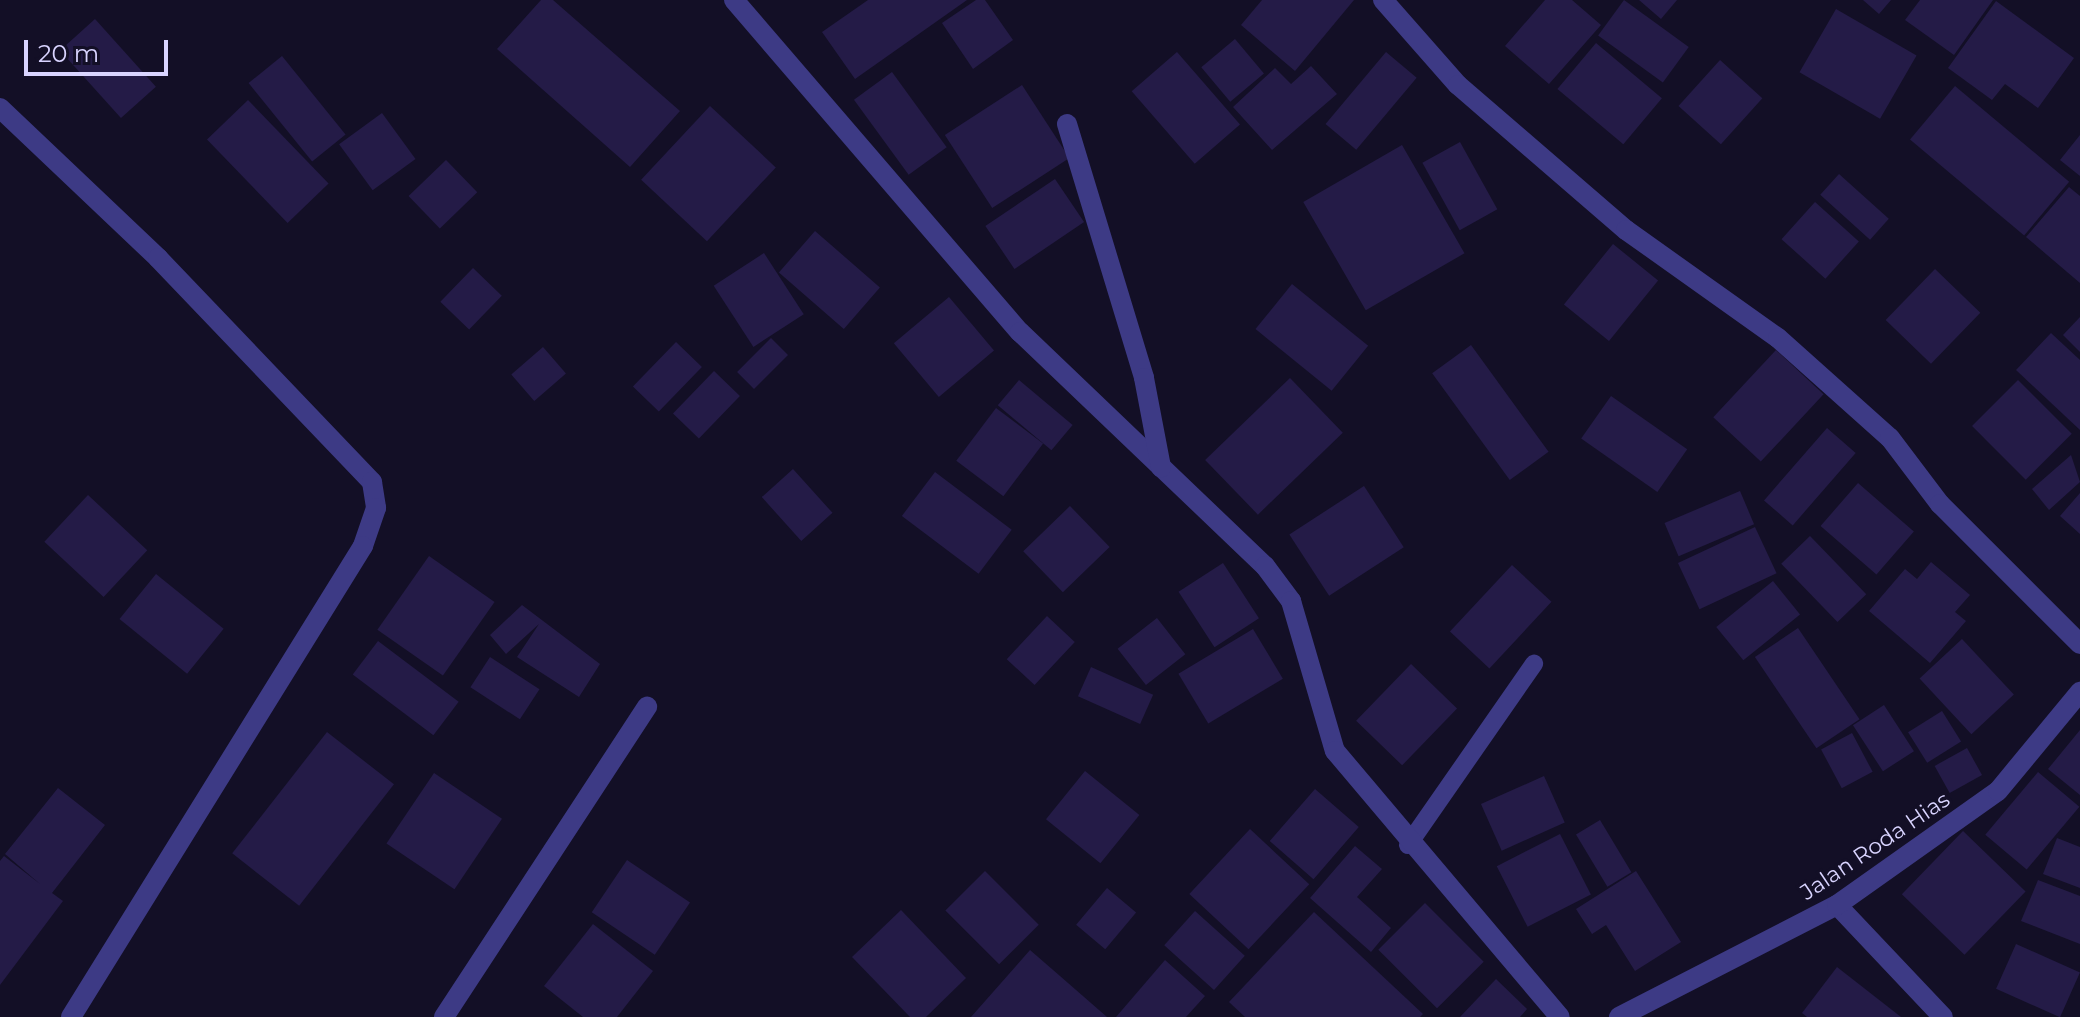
<!DOCTYPE html>
<style>
body{margin:0}
#map{position:relative;width:2080px;height:1017px;overflow:hidden;background:#130f26;font-family:Montserrat,sans-serif}
div>[style]{position:absolute}
[style*='--x']{left:calc(var(--x)*1px);top:calc(var(--y)*1px);width:calc(var(--w)*1px);rotate:calc(var(--a)*1deg)}
.building>*{inset:0;background:#241b47;transform-origin:0 0}
.lane>*{height:18px;margin:-9px;padding:0 9px;transform-origin:9px;border-radius:9px;background:#3d3a85}
.street>*{height:20px;margin:-10px;padding:0 10px;transform-origin:10px;border-radius:10px;background:#3d3a85}
span{translate:-50% -50%;white-space:nowrap;text-align:center;line-height:1.15;-webkit-text-stroke:6px #130f26;paint-order:stroke}
.street-label{font-size:22px;color:#d9d4ff}
.scale{position:absolute;left:24px;top:40px;width:144px;height:36px;box-sizing:border-box;border:4px solid #d9d4ff;border-top:0;padding-left:10px;font-size:24px;line-height:28px;white-space:nowrap;color:#d9d4ff;-webkit-text-stroke:6px #130f26;paint-order:stroke}
</style>
<div id="map">
<div class="building">
<i style="clip-path:polygon(541px 0,553px 0,680px 111px,630px 167px,497px 49px)"></i>
<i style="clip-path:polygon(868px 0,967px 0,855px 79px,822px 32px)"></i>
<i style="clip-path:polygon(976px 0,985px 0,1013px 40px,973px 69px,942px 23px)"></i>
<i style="clip-path:polygon(1262px 0,1354px 0,1295px 71px,1241px 25px)"></i>
<i style="clip-path:polygon(1545px 0,1572px 0,1601px 25px,1549px 84px,1505px 46px)"></i>
<i style="left:1624px;top:0;width:80px;height:44px;rotate:36deg"></i>
<i style="clip-path:polygon(1639px 0,1677px 0,1661px 19px)"></i>
<i style="clip-path:polygon(1863px 0,1891px 0,1879px 14px)"></i>
<i style="clip-path:polygon(1920px 0,1993px 0,1954px 55px,1905px 20px)"></i>
<i style="clip-path:polygon(1996px 1px,2074px 58px,2038px 108px,2005px 84px,1992px 100px,1948px 68px)"></i>
<i style="left:1836px;top:9px;width:93px;height:73px;rotate:30deg"></i>
<i style="left:95px;top:19px;width:91px;height:47px;rotate:48deg"></i>
<i style="left:1235px;top:39px;width:45px;height:44px;rotate:50deg"></i>
<i style="left:1596px;top:43px;width:86px;height:60px;rotate:40deg"></i>
<i style="left:1177px;top:52px;width:96px;height:60px;rotate:49deg"></i>
<i style="left:1386px;top:52px;width:40px;height:94px;rotate:40deg"></i>
<i style="left:282px;top:56px;width:101px;height:43px;rotate:51deg"></i>
<i style="left:1720px;top:60px;width:57px;height:62px;rotate:42deg"></i>
<i style="clip-path:polygon(1311px 66px,1337px 94px,1272px 150px,1233px 107px,1275px 68px,1291px 84px)"></i>
<i style="left:892px;top:72px;width:93px;height:47px;rotate:54deg"></i>
<i style="left:1022px;top:85px;width:87px;height:92px;rotate:57deg"></i>
<i style="left:1955px;top:86px;width:149px;height:70px;rotate:40deg"></i>
<i style="left:248px;top:100px;width:116px;height:57px;rotate:46deg"></i>
<i style="left:710px;top:106px;width:90px;height:101px;rotate:43deg"></i>
<i style="left:382px;top:113px;width:57px;height:53px;rotate:54deg"></i>
<i style="clip-path:polygon(2080px 135px,2080px 176px,2060px 160px)"></i>
<i style="left:1460px;top:142px;width:77px;height:43px;rotate:61deg"></i>
<i style="left:1402px;top:145px;width:125px;height:114px;rotate:60deg"></i>
<i style="left:446px;top:160px;width:45px;height:52px;rotate:46deg"></i>
<i style="left:1839px;top:174px;width:67px;height:28px;rotate:42deg"></i>
<i style="left:1055px;top:179px;width:52px;height:84px;rotate:56deg"></i>
<i style="clip-path:polygon(2069px 187px,2080px 196px,2080px 283px,2026px 237px)"></i>
<i style="left:1815px;top:202px;width:59px;height:50px;rotate:42deg"></i>
<i style="left:815px;top:231px;width:86px;height:55px;rotate:41deg"></i>
<i style="left:1613px;top:244px;width:58px;height:78px;rotate:39deg"></i>
<i style="left:764px;top:253px;width:73px;height:60px;rotate:57deg"></i>
<i style="left:473px;top:268px;width:40px;height:47px;rotate:44deg"></i>
<i style="left:1935px;top:269px;width:63px;height:71px;rotate:44deg"></i>
<i style="left:1292px;top:284px;width:98px;height:58px;rotate:39deg"></i>
<i style="left:949px;top:297px;width:70px;height:72px;rotate:50deg"></i>
<i style="clip-path:polygon(2080px 317px,2080px 352px,2063px 335px)"></i>
<i style="clip-path:polygon(2051px 333px,2080px 360px,2080px 430px,2016px 370px)"></i>
<i style="left:771px;top:338px;width:24px;height:48px;rotate:45deg"></i>
<i style="left:676px;top:342px;width:36px;height:62px;rotate:44deg"></i>
<i style="left:1471px;top:345px;width:132px;height:48px;rotate:54deg"></i>
<i style="left:543px;top:347px;width:35px;height:42px;rotate:49deg"></i>
<i style="left:1776px;top:350px;width:65px;height:92px;rotate:43deg"></i>
<i style="left:714px;top:371px;width:36px;height:59px;rotate:44deg"></i>
<i style="left:1290px;top:378px;width:76px;height:118px;rotate:46deg"></i>
<i style="left:1019px;top:380px;width:70px;height:33px;rotate:40deg"></i>
<i style="left:2018px;top:380px;width:76px;height:65px;rotate:45deg"></i>
<i style="left:1611px;top:396px;width:93px;height:52px;rotate:35deg"></i>
<i style="left:996px;top:408px;width:59px;height:66px;rotate:37deg"></i>
<i style="left:1827px;top:428px;width:38px;height:96px;rotate:41deg"></i>
<i style="clip-path:polygon(2071px 455px,2080px 482px,2049px 510px,2032px 489px)"></i>
<i style="left:793px;top:469px;width:59px;height:42px;rotate:48deg"></i>
<i style="left:935px;top:472px;width:96px;height:55px;rotate:37deg"></i>
<i style="left:1858px;top:483px;width:74px;height:57px;rotate:41deg"></i>
<i style="left:1364px;top:486px;width:73px;height:89px;rotate:57deg"></i>
<i style="left:1740px;top:491px;width:36px;height:82px;rotate:67deg"></i>
<i style="clip-path:polygon(2080px 493px,2080px 534px,2060px 516px)"></i>
<i style="left:88px;top:495px;width:81px;height:64px;rotate:43deg"></i>
<i style="left:1070px;top:506px;width:57px;height:65px;rotate:46deg"></i>
<i style="left:1755px;top:527px;width:51px;height:85px;rotate:65deg"></i>
<i style="left:1810px;top:536px;width:81px;height:40px;rotate:46deg"></i>
<i style="left:429px;top:556px;width:80px;height:90px;rotate:35deg"></i>
<i style="clip-path:polygon(1931px 562px,1970px 595px,1955px 612px,1966px 621px,1930px 663px,1869px 611px,1905px 569px,1917px 579px)"></i>
<i style="left:1223px;top:563px;width:66px;height:53px;rotate:57deg"></i>
<i style="left:1512px;top:565px;width:54px;height:91px;rotate:43deg"></i>
<i style="left:156px;top:574px;width:87px;height:58px;rotate:39deg"></i>
<i style="left:1773px;top:581px;width:43px;height:73px;rotate:51deg"></i>
<i style="clip-path:polygon(522px 605px,600px 664px,579px 697px,517px 657px,539px 624px,506px 654px,490px 635px)"></i>
<i style="left:1047px;top:616px;width:38px;height:59px;rotate:43deg"></i>
<i style="left:1157px;top:618px;width:46px;height:50px;rotate:52deg"></i>
<i style="left:1798px;top:628px;width:110px;height:52px;rotate:56deg"></i>
<i style="left:1253px;top:629px;width:58px;height:87px;rotate:59deg"></i>
<i style="left:1962px;top:639px;width:76px;height:58px;rotate:47deg"></i>
<i style="left:378px;top:641px;width:101px;height:42px;rotate:37deg"></i>
<i style="left:490px;top:657px;width:59px;height:36px;rotate:33deg"></i>
<i style="left:1411px;top:664px;width:64px;height:79px;rotate:44deg"></i>
<i style="left:1091px;top:667px;width:68px;height:32px;rotate:24deg"></i>
<i style="left:1884px;top:705px;width:55px;height:37px;rotate:57deg"></i>
<i style="left:1942px;top:711px;width:36px;height:40px;rotate:58deg"></i>
<i style="clip-path:polygon(2080px 730px,2080px 795px,2048px 769px)"></i>
<i style="left:327px;top:732px;width:85px;height:154px;rotate:38deg"></i>
<i style="left:1852px;top:733px;width:44px;height:35px;rotate:62deg"></i>
<i style="left:1967px;top:748px;width:31px;height:37px;rotate:61deg"></i>
<i style="left:1085px;top:771px;width:70px;height:62px;rotate:39deg"></i>
<i style="left:2038px;top:772px;width:54px;height:82px;rotate:40deg"></i>
<i style="left:434px;top:773px;width:82px;height:85px;rotate:34deg"></i>
<i style="left:1544px;top:776px;width:51px;height:69px;rotate:66deg"></i>
<i style="clip-path:polygon(58px 788px,105px 825px,52px 893px,63px 901px,0 985px,0 861px,4px 856px,40px 884px,5px 854px)"></i>
<i style="left:1315px;top:789px;width:58px;height:69px;rotate:41deg"></i>
<i style="left:1600px;top:820px;width:61px;height:28px;rotate:59deg"></i>
<i style="left:1250px;top:829px;width:81px;height:89px;rotate:43deg"></i>
<i style="left:1963px;top:831px;width:87px;height:88px;rotate:44deg"></i>
<i style="left:1560px;top:834px;width:68px;height:71px;rotate:63deg"></i>
<i style="clip-path:polygon(2057px 838px,2080px 847px,2080px 888px,2043px 874px)"></i>
<i style="clip-path:polygon(1355px 846px,1382px 869px,1357px 897px,1391px 928px,1371px 952px,1310px 898px)"></i>
<i style="left:627px;top:860px;width:76px;height:63px;rotate:34deg"></i>
<i style="left:985px;top:871px;width:76px;height:56px;rotate:45deg"></i>
<i style="clip-path:polygon(1636px 871px,1681px 942px,1635px 971px,1606px 925px,1592px 934px,1576px 909px)"></i>
<i style="clip-path:polygon(2038px 880px,2080px 896px,2080px 944px,2021px 921px)"></i>
<i style="left:1107px;top:888px;width:38px;height:48px;rotate:40deg"></i>
<i style="left:1425px;top:903px;width:83px;height:66px;rotate:45deg"></i>
<i style="clip-path:polygon(901px 910px,966px 978px,926px 1017px,910px 1017px,852px 957px)"></i>
<i style="left:1195px;top:911px;width:67px;height:46px;rotate:42deg"></i>
<i style="clip-path:polygon(1314px 912px,1423px 1014px,1420px 1017px,1245px 1017px,1229px 1002px)"></i>
<i style="clip-path:polygon(593px 924px,653px 971px,617px 1017px,583px 1017px,544px 986px)"></i>
<i style="left:2016px;top:944px;width:70px;height:49px;rotate:24deg"></i>
<i style="clip-path:polygon(1030px 950px,1060px 976px,1107px 1017px,971px 1017px)"></i>
<i style="clip-path:polygon(1165px 960px,1205px 996px,1186px 1017px,1116px 1017px)"></i>
<i style="clip-path:polygon(1837px 967px,1901px 1017px,1807px 1017px,1802px 1013px)"></i>
<i style="clip-path:polygon(1496px 979px,1527px 1009px,1520px 1017px,1460px 1017px)"></i>
</div>
<div class="lane">
<i style="--x:1408;--y:845;--w:221;--a:-55.2"></i>
</div>
<div class="street">
<i style="--x:734;--y:0;--w:438;--a:49.3"></i>
<i style="--x:1020;--y:332;--w:339;--a:43.7"></i>
<i style="--x:1265;--y:566;--w:44;--a:53.4"></i>
<i style="--x:1291;--y:601;--w:156;--a:73.7"></i>
<i style="--x:1335;--y:751;--w:348;--a:49.8"></i>
<i style="--x:1383;--y:0;--w:113;--a:48.6"></i>
<i style="--x:1458;--y:85;--w:222;--a:40.8"></i>
<i style="--x:1626;--y:230;--w:186;--a:35.4"></i>
<i style="--x:1778;--y:338;--w:150;--a:41.8"></i>
<i style="--x:1890;--y:438;--w:83;--a:52.9"></i>
<i style="--x:1940;--y:504;--w:198;--a:45"></i>
<i style="--x:0;--y:108;--w:218;--a:43.5"></i>
<i style="--x:158;--y:258;--w:310;--a:46.3"></i>
<i style="--x:372;--y:482;--w:26;--a:81"></i>
<i style="--x:376;--y:508;--w:40;--a:108.9"></i>
<i style="--x:363;--y:546;--w:554;--a:121.8"></i>
<i style="--x:1067;--y:124;--w:265;--a:73.1"></i>
<i style="--x:1144;--y:378;--w:91;--a:79.2"></i>
<i style="--x:1837;--y:905;--w:154;--a:46.6"></i>
<i style="--x:444;--y:1017;--w:371;--a:-56.8"></i>
<i style="--x:1619;--y:1017;--w:245;--a:-27.2"></i>
<i style="--x:1837;--y:905;--w:197;--a:-35.3"></i>
<i style="--x:1998;--y:791;--w:129;--a:-50.4"></i>
</div>
<div class="street-label">
<span style="left:1875px;top:846px;rotate:-34deg">Jalan Roda Hias</span>
</div>
<div class="scale">20 m</div>
</div>
